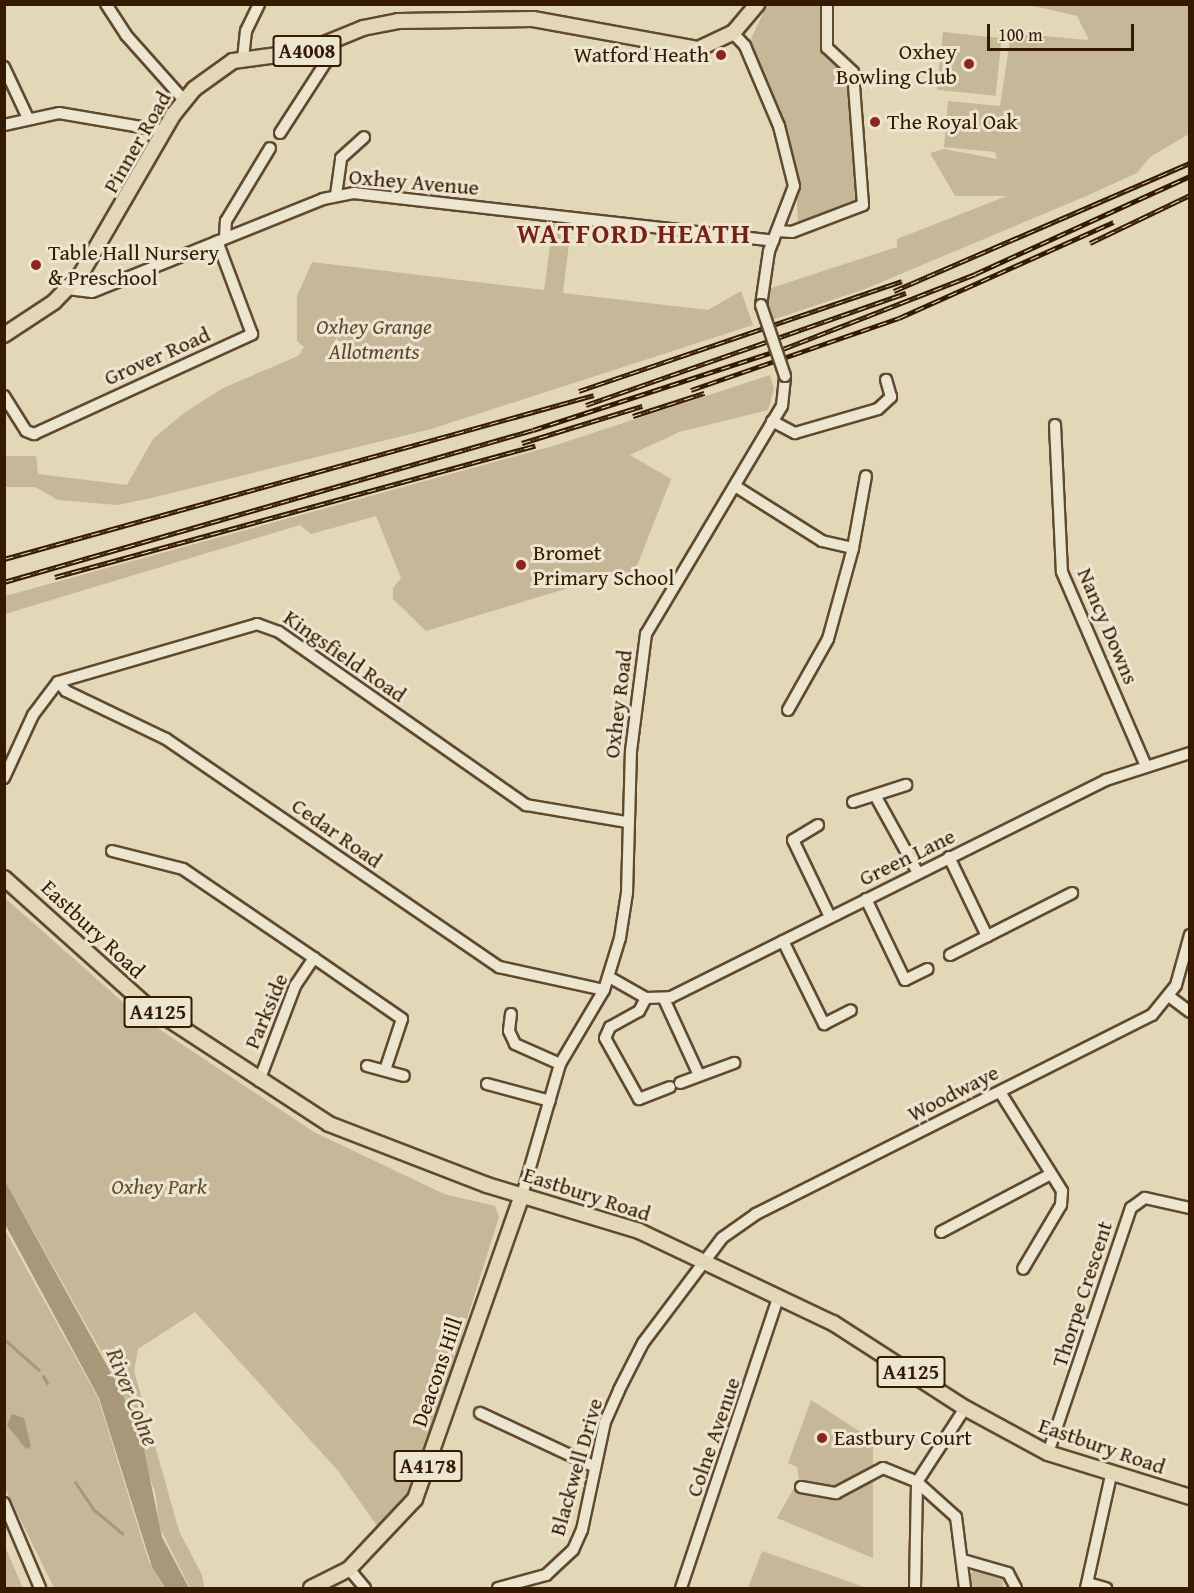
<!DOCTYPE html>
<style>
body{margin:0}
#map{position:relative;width:1194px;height:1593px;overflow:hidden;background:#e2d7b7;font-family:"Gentium Book Plus",serif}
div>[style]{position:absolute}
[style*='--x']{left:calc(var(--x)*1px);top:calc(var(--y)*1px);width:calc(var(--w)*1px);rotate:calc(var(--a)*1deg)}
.green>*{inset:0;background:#c5b798;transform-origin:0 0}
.water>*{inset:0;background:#a89779}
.stream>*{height:3px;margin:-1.5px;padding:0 1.5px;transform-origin:1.5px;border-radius:1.5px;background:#a89779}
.roads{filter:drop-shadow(2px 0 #61492e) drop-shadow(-2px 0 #61492e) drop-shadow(0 2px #61492e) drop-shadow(0 -2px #61492e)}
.minor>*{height:10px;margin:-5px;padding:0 5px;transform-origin:5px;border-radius:5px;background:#ece5d0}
.major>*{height:14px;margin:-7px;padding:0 7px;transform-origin:7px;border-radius:7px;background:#e2d7b7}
.rail>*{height:5px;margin-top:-2.5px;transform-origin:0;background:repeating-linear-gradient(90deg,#ece5d0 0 9px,#361a00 0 18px);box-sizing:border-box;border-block:2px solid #361a00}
.bridges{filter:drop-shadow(2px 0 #61492e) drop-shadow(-2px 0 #61492e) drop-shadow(0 2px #61492e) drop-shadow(0 -2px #61492e)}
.minor-bridge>*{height:10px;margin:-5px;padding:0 5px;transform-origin:5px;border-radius:5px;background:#ece5d0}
.dots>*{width:16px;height:16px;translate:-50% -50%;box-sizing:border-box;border:3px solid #ece5d0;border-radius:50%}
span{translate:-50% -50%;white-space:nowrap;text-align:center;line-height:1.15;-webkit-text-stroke:6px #ece5d0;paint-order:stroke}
.shield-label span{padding:2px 4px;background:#ece5d0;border:2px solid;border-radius:4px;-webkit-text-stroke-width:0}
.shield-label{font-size:21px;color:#361a00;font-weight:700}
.poi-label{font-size:22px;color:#361a00}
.right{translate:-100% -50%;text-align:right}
.left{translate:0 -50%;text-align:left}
.street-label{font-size:22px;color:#361a00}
.park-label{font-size:22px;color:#61492e;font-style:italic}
.water-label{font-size:24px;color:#5e462a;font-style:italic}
.district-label{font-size:28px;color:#7a1f14;font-weight:700;letter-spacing:1.5px}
.frame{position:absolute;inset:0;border:6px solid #361a00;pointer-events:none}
.scale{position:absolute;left:987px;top:24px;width:147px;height:27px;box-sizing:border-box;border:3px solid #361a00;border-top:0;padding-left:8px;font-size:18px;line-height:21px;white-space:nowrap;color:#361a00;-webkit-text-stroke:4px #ece5d0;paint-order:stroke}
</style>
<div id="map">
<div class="green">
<i style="clip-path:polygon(767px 5px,824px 5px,821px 45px,851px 72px,859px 202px,798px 225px,795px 158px,749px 43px)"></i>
<i style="clip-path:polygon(1029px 5px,1189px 5px,1189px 134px,1150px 157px,1137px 173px,1084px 197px,865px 289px,772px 320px,765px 290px,897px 247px,897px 239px,1007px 196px,955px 196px,930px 153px,944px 149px,997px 159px,995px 152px,944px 147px,948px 101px,1000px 106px,1011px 33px,1089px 40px,1077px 16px)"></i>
<i style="left:943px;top:32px;width:59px;height:58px;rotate:6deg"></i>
<i style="clip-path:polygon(553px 224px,571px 226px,563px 293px,708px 310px,741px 291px,753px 325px,431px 429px,151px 498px,118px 505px,58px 500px,35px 487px,5px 487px,5px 456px,36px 456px,38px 474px,127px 485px,153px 439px,184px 413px,223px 388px,298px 356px,304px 347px,297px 341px,297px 296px,312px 262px,544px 290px)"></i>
<i style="clip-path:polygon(770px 375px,774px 389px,768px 410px,679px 432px,630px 455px,671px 479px,633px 576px,618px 573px,426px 631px,393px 599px,393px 588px,401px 578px,376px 516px,311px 534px,300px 525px,5px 614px,5px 596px,553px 446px)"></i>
<i style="clip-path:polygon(4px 897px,135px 1013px,314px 1132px,444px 1194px,495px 1206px,499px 1217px,409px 1503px,380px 1530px,339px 1472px,195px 1312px,138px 1349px,134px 1371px,179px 1531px,202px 1575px,204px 1587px,190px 1588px,160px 1528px,155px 1492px,109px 1365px,5px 1181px)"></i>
<i style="clip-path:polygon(4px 1228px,98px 1398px,149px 1562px,164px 1588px,54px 1588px,5px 1488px)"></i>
<i style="clip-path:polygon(811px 1400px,873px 1440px,873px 1558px,777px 1518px,799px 1479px,797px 1467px,788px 1463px)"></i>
<i style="clip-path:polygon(5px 1547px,23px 1588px,5px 1588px)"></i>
<i style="clip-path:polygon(762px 1551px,867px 1588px,748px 1588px)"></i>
<i style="clip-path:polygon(973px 1570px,1002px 1579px,1004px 1588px,974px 1588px,968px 1581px)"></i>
</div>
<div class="water">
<i style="clip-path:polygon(5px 1181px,120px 1389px,142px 1440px,162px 1537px,189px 1588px,165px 1588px,152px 1567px,99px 1398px,5px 1224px)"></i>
<i style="clip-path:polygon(12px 1414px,24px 1418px,31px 1447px,26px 1449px,7px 1425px)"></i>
</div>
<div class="stream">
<i style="--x:5;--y:1340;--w:45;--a:41.4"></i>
<i style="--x:43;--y:1376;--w:8;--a:60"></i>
<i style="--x:75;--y:1482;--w:32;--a:56"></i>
<i style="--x:93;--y:1509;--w:38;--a:40"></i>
</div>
<div class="roads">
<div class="minor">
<i style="--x:106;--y:4;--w:37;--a:57"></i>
<i style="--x:126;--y:35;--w:87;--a:48.3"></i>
<i style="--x:733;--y:33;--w:18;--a:47"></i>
<i style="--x:745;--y:46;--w:87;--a:67"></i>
<i style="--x:779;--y:126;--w:62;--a:76"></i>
<i style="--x:794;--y:186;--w:70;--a:111"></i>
<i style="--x:769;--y:251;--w:55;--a:98.4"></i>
<i style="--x:243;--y:59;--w:28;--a:-84"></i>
<i style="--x:246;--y:31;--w:30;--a:-64"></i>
<i style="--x:4;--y:67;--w:54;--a:64.9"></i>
<i style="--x:4;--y:125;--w:56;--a:-12.3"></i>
<i style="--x:59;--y:113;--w:107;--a:9.7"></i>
<i style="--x:280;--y:133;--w:85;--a:-57.1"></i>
<i style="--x:326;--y:62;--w:17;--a:-107"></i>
<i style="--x:336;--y:195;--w:37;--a:-82"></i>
<i style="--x:341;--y:158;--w:31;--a:-42"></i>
<i style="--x:778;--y:231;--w:14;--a:4"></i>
<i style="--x:792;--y:232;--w:76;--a:-20.8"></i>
<i style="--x:863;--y:205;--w:133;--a:-94.3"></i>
<i style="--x:853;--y:72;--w:35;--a:-137"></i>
<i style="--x:827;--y:48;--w:44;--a:-90"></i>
<i style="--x:225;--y:238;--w:17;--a:-87"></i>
<i style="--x:226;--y:221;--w:85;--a:-58.9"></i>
<i style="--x:68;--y:289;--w:24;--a:7"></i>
<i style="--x:92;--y:292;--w:249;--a:-21.9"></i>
<i style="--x:323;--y:199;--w:32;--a:-11"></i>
<i style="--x:354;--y:193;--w:422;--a:6.5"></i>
<i style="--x:4;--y:396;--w:41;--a:57.8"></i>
<i style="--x:26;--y:431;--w:9;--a:21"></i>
<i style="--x:34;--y:434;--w:240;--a:-24.6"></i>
<i style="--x:252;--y:334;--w:99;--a:-110.6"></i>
<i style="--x:772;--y:421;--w:26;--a:28"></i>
<i style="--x:795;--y:433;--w:86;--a:-16.1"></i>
<i style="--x:878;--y:409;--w:18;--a:-43"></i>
<i style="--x:891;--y:397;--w:18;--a:-106"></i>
<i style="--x:1055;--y:425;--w:147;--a:87.3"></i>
<i style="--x:1062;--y:572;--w:211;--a:66.6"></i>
<i style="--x:735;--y:486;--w:103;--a:32.3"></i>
<i style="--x:822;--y:541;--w:32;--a:13"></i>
<i style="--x:853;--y:548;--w:73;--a:-79.8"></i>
<i style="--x:58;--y:682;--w:12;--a:48"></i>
<i style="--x:66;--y:691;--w:111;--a:25.6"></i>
<i style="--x:166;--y:739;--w:404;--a:34.4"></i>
<i style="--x:499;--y:967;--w:107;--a:12.4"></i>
<i style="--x:788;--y:710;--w:81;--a:-60.6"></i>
<i style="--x:828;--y:639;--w:94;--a:-74.6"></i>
<i style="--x:4;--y:778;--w:69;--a:-65.3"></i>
<i style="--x:33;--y:715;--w:41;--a:-52.9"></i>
<i style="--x:58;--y:682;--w:207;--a:-16.2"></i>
<i style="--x:257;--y:624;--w:23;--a:20"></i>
<i style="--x:279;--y:632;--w:302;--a:35"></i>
<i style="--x:526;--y:805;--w:102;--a:9.6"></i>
<i style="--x:876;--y:797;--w:87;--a:61.1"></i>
<i style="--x:853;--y:802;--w:56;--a:-17.8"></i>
<i style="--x:818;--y:825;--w:29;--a:149"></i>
<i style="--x:793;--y:840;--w:85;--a:64.3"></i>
<i style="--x:112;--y:851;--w:73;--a:14.2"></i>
<i style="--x:183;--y:869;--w:158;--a:34.2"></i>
<i style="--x:949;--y:857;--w:88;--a:64.3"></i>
<i style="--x:866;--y:899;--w:90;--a:64.3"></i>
<i style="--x:905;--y:980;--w:25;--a:-26"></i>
<i style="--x:783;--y:941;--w:93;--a:63.7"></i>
<i style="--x:824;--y:1024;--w:30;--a:-27"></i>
<i style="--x:950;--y:955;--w:137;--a:-26.9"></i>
<i style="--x:609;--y:977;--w:43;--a:29.6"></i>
<i style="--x:646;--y:998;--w:25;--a:-2"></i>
<i style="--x:671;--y:997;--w:486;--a:-26.5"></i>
<i style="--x:1106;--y:780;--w:88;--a:-17.8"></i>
<i style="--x:1170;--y:997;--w:25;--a:37"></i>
<i style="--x:646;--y:998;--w:15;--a:118"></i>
<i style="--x:639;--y:1011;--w:33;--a:151"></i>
<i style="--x:610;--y:1027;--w:12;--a:114"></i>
<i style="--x:605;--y:1038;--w:70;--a:60.9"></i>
<i style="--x:639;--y:1099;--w:33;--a:-21"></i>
<i style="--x:664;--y:999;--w:81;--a:65.3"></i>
<i style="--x:511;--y:1014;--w:17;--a:97"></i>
<i style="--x:509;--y:1031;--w:14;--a:65"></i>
<i style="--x:515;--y:1044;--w:49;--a:24"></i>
<i style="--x:367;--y:1066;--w:38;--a:15"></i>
<i style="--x:259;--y:1081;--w:102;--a:-69.2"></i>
<i style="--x:295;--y:986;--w:34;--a:-56"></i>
<i style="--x:314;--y:958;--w:107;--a:34.7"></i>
<i style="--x:402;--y:1019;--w:54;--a:108.4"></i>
<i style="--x:680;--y:1083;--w:58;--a:-20.3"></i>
<i style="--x:487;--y:1084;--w:65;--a:15.1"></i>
<i style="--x:1000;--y:1092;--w:117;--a:57.9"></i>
<i style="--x:1062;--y:1191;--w:14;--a:94"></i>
<i style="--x:1061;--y:1205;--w:74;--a:120.7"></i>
<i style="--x:522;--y:1195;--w:136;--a:-73.8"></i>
<i style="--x:560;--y:1064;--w:86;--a:-59.3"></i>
<i style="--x:604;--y:990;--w:54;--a:-72.9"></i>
<i style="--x:620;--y:938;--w:46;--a:-81.2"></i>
<i style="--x:627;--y:893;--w:142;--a:-88.4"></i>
<i style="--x:631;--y:751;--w:118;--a:-82.7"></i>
<i style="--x:646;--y:634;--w:265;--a:-59.2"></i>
<i style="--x:782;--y:406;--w:30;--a:-84"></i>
<i style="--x:941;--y:1232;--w:124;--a:-27.8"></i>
<i style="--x:480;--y:1413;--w:125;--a:25.1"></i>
<i style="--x:1048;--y:1453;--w:259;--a:-71.3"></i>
<i style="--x:1131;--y:1208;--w:17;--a:-36"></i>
<i style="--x:1145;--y:1198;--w:46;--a:12.5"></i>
<i style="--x:801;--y:1487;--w:36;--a:10"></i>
<i style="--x:836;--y:1493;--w:53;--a:-28"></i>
<i style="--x:883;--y:1468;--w:37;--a:22"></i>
<i style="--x:917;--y:1482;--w:52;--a:41.9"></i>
<i style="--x:956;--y:1517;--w:72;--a:82.8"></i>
<i style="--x:4;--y:1503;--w:92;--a:67"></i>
<i style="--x:963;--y:1560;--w:47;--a:16.1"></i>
<i style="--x:1008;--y:1573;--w:17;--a:62"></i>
<i style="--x:349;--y:1569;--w:25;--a:50"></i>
<i style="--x:1088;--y:1583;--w:19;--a:16"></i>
<i style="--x:498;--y:1588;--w:50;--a:-15.2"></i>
<i style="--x:546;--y:1575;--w:37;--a:-43"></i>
<i style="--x:573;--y:1550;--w:22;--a:-66"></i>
<i style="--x:582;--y:1530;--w:110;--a:-78"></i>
<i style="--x:605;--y:1422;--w:35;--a:-66"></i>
<i style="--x:619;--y:1390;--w:53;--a:-62.9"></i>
<i style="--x:643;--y:1343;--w:131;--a:-53"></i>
<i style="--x:722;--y:1238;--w:42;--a:-35.2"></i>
<i style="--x:756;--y:1214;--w:443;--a:-26.7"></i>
<i style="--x:1152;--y:1015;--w:38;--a:-51"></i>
<i style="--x:1176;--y:985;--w:52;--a:-74.4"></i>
<i style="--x:681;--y:1588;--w:306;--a:-71.5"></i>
<i style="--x:915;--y:1588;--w:106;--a:-88.9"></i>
<i style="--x:917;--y:1482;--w:88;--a:-57"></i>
<i style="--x:1086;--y:1588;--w:116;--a:-77.5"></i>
</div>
<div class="major">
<i style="--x:4;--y:335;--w:60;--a:-33.4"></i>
<i style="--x:54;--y:302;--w:39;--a:-46"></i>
<i style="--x:81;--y:274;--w:184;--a:-59.9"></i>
<i style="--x:173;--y:115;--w:33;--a:-51"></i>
<i style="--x:194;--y:89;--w:48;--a:-35.7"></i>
<i style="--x:233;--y:61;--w:75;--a:-7.7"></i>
<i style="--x:307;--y:51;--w:61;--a:-22.3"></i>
<i style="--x:363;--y:28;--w:37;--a:-11"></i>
<i style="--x:399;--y:21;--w:134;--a:-0.9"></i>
<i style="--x:533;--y:19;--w:168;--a:10.3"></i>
<i style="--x:698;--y:49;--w:38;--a:-25"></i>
<i style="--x:733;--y:33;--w:38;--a:-50"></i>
<i style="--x:4;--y:878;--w:189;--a:41.8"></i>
<i style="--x:145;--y:1004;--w:220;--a:33.1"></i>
<i style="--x:329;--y:1124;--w:169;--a:21.1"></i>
<i style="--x:487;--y:1185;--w:159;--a:16.8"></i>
<i style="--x:639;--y:1231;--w:215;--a:25.4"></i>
<i style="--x:833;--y:1323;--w:157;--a:32.8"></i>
<i style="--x:965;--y:1408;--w:94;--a:28.5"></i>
<i style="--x:1048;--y:1453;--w:149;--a:17.2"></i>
<i style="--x:311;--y:1588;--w:42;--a:-26.6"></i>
<i style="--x:349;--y:1569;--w:96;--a:-46.7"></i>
<i style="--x:415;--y:1499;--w:322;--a:-70.6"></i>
</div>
</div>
<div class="rail">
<i style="--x:1090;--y:243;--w:111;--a:-25.6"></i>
<i style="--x:894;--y:291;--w:322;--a:-23.4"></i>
<i style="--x:691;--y:390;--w:220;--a:-19.1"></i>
<i style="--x:899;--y:318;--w:235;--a:-24.1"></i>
<i style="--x:579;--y:391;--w:341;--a:-18.8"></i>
<i style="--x:586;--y:405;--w:339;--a:-19.3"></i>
<i style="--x:633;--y:416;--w:75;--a:-17.9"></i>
<i style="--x:522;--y:443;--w:126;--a:-17.1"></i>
<i style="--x:4;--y:559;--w:612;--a:-15.53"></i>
<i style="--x:55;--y:577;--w:498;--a:-15.3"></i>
<i style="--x:4;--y:582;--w:550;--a:-16.03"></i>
<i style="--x:533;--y:430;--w:263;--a:-18"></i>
<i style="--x:783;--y:349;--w:206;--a:-21.3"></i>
<i style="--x:975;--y:274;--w:236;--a:-24.5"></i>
</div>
<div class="bridges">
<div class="minor-bridge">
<i style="--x:761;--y:305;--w:75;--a:71.3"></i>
</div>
</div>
<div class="dots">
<i style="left:721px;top:55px;background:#8f2418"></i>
<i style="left:969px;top:64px;background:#8f2418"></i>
<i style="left:875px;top:122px;background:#8f2418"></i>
<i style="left:36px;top:265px;background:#8f2418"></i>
<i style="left:521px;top:565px;background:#8f2418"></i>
<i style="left:822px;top:1438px;background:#8f2418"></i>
</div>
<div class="shield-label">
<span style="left:307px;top:51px">A4008</span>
<span style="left:158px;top:1012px">A4125</span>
<span style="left:911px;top:1372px">A4125</span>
<span style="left:428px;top:1466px">A4178</span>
</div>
<div class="poi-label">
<span class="right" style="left:957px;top:64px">Oxhey<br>Bowling Club</span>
<span class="right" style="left:709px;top:55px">Watford Heath</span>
<span class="left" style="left:887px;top:122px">The Royal Oak</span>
<span class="left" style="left:48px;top:265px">Table Hall Nursery<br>&amp; Preschool</span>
<span class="left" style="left:533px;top:565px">Bromet<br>Primary School</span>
<span class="left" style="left:834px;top:1438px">Eastbury Court</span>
</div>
<div class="street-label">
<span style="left:137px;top:142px;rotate:-60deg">Pinner Road</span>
<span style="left:414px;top:182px;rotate:5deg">Oxhey Avenue</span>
<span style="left:157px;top:356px;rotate:-24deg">Grover Road</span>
<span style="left:1108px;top:626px;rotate:67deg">Nancy Downs</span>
<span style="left:345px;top:656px;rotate:35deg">Kingsfield Road</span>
<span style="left:618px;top:704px;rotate:-83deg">Oxhey Road</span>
<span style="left:337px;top:833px;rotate:35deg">Cedar Road</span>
<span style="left:907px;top:857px;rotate:-26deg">Green Lane</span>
<span style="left:93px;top:929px;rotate:43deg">Eastbury Road</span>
<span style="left:266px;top:1011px;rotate:-67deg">Parkside</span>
<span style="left:953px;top:1093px;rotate:-27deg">Woodwaye</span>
<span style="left:587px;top:1194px;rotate:18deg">Eastbury Road</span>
<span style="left:1082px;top:1294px;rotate:-72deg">Thorpe Crescent</span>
<span style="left:437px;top:1372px;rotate:-71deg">Deacons Hill</span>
<span style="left:713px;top:1437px;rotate:-71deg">Colne Avenue</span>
<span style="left:1102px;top:1446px;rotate:19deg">Eastbury Road</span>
<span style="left:576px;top:1467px;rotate:-74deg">Blackwell Drive</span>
</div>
<div class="park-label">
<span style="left:374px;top:339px">Oxhey Grange<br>Allotments</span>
<span style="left:159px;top:1187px">Oxhey Park</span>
</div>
<div class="water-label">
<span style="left:133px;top:1397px;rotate:68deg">River Colne</span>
</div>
<div class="district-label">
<span style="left:634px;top:233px">WATFORD HEATH</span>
</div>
<div class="frame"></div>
<div class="scale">100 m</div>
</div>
